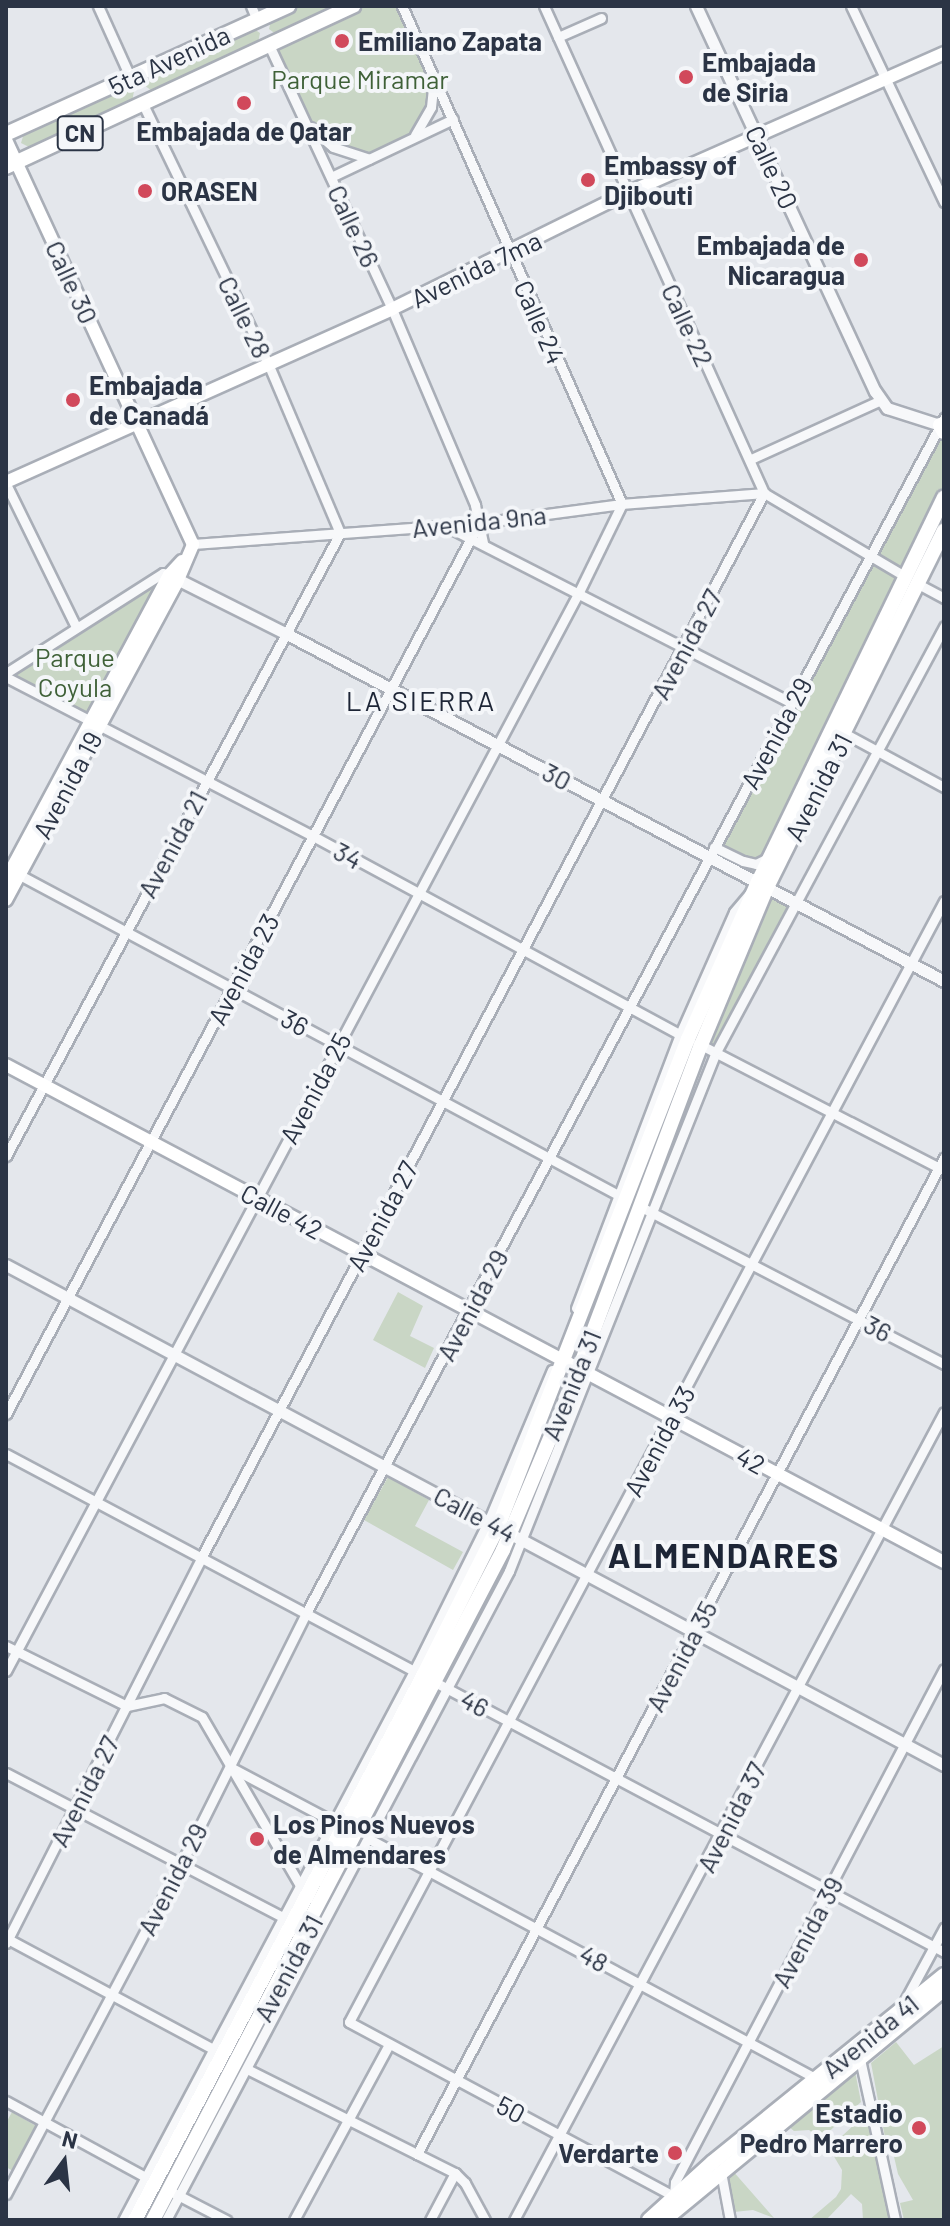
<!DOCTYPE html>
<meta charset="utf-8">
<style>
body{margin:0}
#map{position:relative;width:950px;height:2226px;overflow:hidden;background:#e4e7ec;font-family:Barlow,sans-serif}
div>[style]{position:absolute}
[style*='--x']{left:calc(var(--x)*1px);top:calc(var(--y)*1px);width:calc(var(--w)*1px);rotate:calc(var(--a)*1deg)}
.green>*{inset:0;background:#c9d6c5}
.roads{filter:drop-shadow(2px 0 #a9aeb7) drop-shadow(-2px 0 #a9aeb7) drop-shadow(0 2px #a9aeb7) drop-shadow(0 -2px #a9aeb7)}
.minor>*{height:9px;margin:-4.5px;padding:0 4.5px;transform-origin:4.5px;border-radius:4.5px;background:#f7f8fa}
.tertiary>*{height:11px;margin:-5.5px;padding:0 5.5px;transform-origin:5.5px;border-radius:5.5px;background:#f7f8fa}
.secondary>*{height:12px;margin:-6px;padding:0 6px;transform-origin:6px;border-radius:6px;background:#fff}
.primary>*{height:14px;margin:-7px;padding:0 7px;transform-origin:7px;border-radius:7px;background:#fff}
.trunk>*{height:14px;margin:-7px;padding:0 7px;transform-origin:7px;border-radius:7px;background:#fff}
.dots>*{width:22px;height:22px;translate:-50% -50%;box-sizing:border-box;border:4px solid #f4f6f9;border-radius:50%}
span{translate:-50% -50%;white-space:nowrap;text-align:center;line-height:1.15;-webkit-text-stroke:8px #f4f6f9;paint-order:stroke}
.shield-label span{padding:2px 6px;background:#f4f6f9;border:2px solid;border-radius:6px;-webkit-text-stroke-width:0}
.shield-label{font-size:24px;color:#2b3445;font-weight:700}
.poi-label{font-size:26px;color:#2b3445;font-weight:700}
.left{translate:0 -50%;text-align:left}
.right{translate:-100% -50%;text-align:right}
.street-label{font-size:26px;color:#2b3445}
.park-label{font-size:26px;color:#3f6138}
.neighbourhood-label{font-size:28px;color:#1d2536;letter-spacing:2px}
.district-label{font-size:34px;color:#1d2536;font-weight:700;letter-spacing:2px}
.frame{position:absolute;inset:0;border:8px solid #2b3445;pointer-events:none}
.north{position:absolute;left:24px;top:2122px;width:80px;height:80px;-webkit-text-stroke:6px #f4f6f9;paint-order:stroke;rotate:15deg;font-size:22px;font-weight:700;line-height:32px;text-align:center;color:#2b3445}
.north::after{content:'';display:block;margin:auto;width:28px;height:36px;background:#2b3445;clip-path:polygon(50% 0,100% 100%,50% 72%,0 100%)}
</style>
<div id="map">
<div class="green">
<i style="clip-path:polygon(301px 6px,339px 6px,277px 35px,269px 29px,271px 20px)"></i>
<i style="clip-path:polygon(353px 6px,402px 6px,434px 74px,434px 95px,413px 138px,369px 159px,352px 156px,305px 122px,269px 45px)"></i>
<i style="clip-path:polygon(251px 27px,260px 33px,258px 43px,152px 91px,144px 85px,145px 75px)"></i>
<i style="clip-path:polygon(125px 87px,134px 91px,132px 102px,31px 148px,21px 143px,24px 133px)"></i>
<i style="clip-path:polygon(944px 426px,944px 498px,770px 857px,752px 858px,714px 847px)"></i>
<i style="clip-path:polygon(153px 582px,157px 585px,86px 718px,9px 675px)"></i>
<i style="clip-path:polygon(767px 887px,798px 904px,717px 1050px,701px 1045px)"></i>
<i style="clip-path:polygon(729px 957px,577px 1357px,573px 1355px)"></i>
<i style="clip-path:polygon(398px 1292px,423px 1306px,410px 1336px,434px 1348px,425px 1368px,373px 1340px)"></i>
<i style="clip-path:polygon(388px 1477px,429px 1500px,415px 1526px,463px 1552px,453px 1570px,364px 1520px)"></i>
<i style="clip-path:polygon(896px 2042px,914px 2065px,944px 2046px,944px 2220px,904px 2220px,900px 2203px,913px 2200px,898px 2174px,892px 2148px,887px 2148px,871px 2063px)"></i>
<i style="clip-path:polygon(855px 2071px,861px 2102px,821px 2139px,809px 2130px,794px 2131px,788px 2126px)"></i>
<i style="clip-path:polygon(12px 2112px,36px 2126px,13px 2171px,6px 2167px,6px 2123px)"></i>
<i style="clip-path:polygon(868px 2112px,891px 2220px,863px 2220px,862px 2204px,851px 2194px,826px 2220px,809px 2220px,836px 2197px,841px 2189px,842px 2170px,829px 2148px)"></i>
<i style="clip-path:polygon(732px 2170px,774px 2218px,753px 2210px,734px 2212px,727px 2173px)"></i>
</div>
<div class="roads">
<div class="minor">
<i style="--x:98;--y:6;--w:78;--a:65.7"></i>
<i style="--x:251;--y:6;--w:15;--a:67"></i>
<i style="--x:544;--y:6;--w:534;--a:65.69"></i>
<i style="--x:764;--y:493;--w:165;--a:30.6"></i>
<i style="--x:851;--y:6;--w:217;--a:64.6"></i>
<i style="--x:558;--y:37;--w:47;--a:-23.8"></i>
<i style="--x:269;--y:45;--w:291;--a:65"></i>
<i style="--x:392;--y:309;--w:213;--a:67"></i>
<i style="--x:475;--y:505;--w:40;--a:78"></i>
<i style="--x:310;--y:127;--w:30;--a:41"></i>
<i style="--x:333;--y:147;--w:38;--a:18"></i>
<i style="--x:415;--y:135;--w:32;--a:-60"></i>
<i style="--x:431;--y:107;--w:29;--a:-84"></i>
<i style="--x:331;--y:177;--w:135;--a:-25.4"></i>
<i style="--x:751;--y:459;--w:143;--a:-24.4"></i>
<i style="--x:6;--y:484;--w:159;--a:63.9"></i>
<i style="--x:446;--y:526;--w:389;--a:27.1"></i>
<i style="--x:193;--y:544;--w:287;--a:-4.2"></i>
<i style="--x:479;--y:523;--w:144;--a:-7.6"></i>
<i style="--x:622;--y:504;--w:142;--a:-4.4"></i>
<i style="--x:918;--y:584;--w:30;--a:28"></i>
<i style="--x:6;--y:673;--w:186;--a:-32.5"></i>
<i style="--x:163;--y:573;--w:6;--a:18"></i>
<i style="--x:6;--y:677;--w:346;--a:27.4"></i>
<i style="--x:313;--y:836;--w:423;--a:28.4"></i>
<i style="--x:844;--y:733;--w:114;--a:28.4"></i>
<i style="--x:714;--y:847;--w:32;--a:26"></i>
<i style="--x:743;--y:861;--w:13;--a:13"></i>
<i style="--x:756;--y:864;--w:16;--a:-27"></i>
<i style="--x:16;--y:873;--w:689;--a:28.13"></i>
<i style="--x:944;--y:901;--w:1269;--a:117.96"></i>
<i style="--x:349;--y:2022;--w:369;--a:28.2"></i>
<i style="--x:674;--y:2196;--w:14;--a:-86"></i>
<i style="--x:675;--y:2182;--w:579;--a:-62.33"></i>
<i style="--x:701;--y:1045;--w:270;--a:27.3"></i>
<i style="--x:6;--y:1156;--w:707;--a:-61.8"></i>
<i style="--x:340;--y:533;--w:181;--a:-113"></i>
<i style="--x:269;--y:366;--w:291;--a:-115.7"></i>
<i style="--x:645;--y:1209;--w:337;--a:27.4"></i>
<i style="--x:576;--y:1308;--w:293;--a:-69.2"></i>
<i style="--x:680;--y:1034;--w:133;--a:-66.1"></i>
<i style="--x:734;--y:912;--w:23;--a:-50"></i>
<i style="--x:6;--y:1414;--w:1009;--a:-62.04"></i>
<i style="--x:6;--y:1454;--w:467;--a:28"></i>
<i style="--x:6;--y:1646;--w:135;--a:26.4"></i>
<i style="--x:127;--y:1706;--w:38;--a:-12"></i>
<i style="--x:164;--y:1698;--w:42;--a:26.6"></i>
<i style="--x:202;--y:1717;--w:197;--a:59.8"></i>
<i style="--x:6;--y:1671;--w:1222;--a:-62.03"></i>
<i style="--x:579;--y:592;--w:98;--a:-64"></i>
<i style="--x:622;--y:504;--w:544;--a:-113.83"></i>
<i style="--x:431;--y:1680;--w:581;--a:27.93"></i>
<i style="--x:230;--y:1767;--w:118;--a:27.9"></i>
<i style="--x:6;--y:1773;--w:314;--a:27.5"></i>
<i style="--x:369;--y:1839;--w:508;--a:28.18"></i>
<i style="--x:6;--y:1938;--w:235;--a:28.2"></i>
<i style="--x:6;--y:1943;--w:432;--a:-63.1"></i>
<i style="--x:201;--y:1558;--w:1205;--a:-62.14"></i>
<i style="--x:902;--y:2006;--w:89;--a:-61.7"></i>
<i style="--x:860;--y:2059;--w:165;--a:77.7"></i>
<i style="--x:247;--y:2069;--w:233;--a:26.6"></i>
<i style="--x:455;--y:2173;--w:14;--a:45"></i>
<i style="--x:465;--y:2183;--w:42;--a:61.6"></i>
<i style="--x:6;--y:2101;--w:165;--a:28.6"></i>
<i style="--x:417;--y:2154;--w:1127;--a:-62.12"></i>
<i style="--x:721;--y:2172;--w:49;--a:79.4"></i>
<i style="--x:174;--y:2193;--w:59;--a:27.4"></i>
<i style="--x:6;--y:2194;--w:371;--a:-62.1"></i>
<i style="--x:180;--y:1866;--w:283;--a:-63.5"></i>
<i style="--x:306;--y:1613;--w:1355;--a:-61.9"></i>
<i style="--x:123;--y:2220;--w:621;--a:-62.07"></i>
<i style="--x:414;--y:1671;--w:166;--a:-63.6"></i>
<i style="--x:488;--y:1522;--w:165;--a:-67.2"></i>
<i style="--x:166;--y:2220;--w:734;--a:-62.14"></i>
<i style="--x:509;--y:1571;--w:559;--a:-68.26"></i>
<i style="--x:716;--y:1052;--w:483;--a:-61.8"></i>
<i style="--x:294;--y:2220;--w:200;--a:-61.6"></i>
<i style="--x:430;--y:2220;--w:53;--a:-62"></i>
<i style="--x:514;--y:2220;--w:915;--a:-61.98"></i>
</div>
<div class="tertiary">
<i style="--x:696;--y:6;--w:425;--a:65.1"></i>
<i style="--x:875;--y:391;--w:21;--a:55"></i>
<i style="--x:887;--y:408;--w:56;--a:17.8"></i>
<i style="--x:173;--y:577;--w:127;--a:26.6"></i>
<i style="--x:287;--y:634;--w:743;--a:27.84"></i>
<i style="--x:6;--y:1265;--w:1063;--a:28.06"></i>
</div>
<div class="secondary">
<i style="--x:6;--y:140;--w:445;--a:65.2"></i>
<i style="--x:6;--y:482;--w:423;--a:-24.1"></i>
<i style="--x:392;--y:309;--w:262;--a:-26.3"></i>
<i style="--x:627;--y:193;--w:347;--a:-23.8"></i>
<i style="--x:6;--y:879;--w:345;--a:-61.8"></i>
<i style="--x:169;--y:575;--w:19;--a:-47"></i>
<i style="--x:6;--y:900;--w:363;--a:-61.7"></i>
<i style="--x:178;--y:580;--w:39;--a:-67"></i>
<i style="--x:6;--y:1065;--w:1062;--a:27.92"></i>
</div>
<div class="primary">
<i style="--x:940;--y:425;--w:8;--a:60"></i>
<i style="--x:135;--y:2220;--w:616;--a:-62.1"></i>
<i style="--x:423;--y:1676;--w:167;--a:-63.3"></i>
<i style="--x:498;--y:1527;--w:524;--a:-68.73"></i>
<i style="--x:688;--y:1039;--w:172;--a:-66"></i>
<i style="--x:758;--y:882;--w:427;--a:-64.2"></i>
<i style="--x:153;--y:2220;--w:756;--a:-62.42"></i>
<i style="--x:503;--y:1550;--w:196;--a:-67.2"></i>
<i style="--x:579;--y:1369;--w:346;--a:-69.4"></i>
<i style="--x:701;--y:1045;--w:171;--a:-67.3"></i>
<i style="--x:767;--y:887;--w:398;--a:-63.6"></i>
<i style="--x:649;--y:2220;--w:86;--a:-42.2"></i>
<i style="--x:713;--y:2162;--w:297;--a:-39"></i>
<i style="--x:664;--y:2220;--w:363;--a:-39.5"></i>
</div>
<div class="trunk">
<i style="--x:6;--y:134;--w:310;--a:-24.4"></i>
<i style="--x:6;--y:167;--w:383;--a:-24.9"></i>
</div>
</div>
<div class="dots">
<i style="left:342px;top:41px;background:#d1495b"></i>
<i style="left:686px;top:77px;background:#d1495b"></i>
<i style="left:244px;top:103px;background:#d1495b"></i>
<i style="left:588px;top:180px;background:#d1495b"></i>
<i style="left:145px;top:191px;background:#d1495b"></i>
<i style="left:861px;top:260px;background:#d1495b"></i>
<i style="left:73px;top:400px;background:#d1495b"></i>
<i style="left:257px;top:1839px;background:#d1495b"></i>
<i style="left:919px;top:2128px;background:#d1495b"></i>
<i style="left:675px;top:2153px;background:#d1495b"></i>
</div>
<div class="shield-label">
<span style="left:80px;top:133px">CN</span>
</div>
<div class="poi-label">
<span class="left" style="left:358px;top:41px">Emiliano Zapata</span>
<span class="left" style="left:702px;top:77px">Embajada<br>de Siria</span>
<span style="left:244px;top:131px">Embajada de Qatar</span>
<span class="left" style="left:604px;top:180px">Embassy of<br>Djibouti</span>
<span class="left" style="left:161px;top:191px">ORASEN</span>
<span class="right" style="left:845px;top:260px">Embajada de<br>Nicaragua</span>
<span class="left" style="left:89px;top:400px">Embajada<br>de Canadá</span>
<span class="left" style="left:273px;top:1839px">Los Pinos Nuevos<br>de Almendares</span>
<span class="right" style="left:903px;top:2128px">Estadio<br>Pedro Marrero</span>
<span class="right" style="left:659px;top:2153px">Verdarte</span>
</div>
<div class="street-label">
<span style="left:169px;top:60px;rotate:-25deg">5ta Avenida</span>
<span style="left:772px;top:167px;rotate:65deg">Calle 20</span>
<span style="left:354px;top:226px;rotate:65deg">Calle 26</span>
<span style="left:476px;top:269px;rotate:-26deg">Avenida 7ma</span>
<span style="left:72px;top:282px;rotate:65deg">Calle 30</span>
<span style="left:245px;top:317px;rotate:64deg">Calle 28</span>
<span style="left:540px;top:322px;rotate:66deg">Calle 24</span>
<span style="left:688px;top:325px;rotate:65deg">Calle 22</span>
<span style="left:479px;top:521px;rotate:-6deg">Avenida 9na</span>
<span style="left:686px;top:644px;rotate:-62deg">Avenida 27</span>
<span style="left:776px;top:733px;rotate:-62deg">Avenida 29</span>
<span style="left:557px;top:776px;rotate:28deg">30</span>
<span style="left:67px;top:785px;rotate:-62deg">Avenida 19</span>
<span style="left:818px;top:787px;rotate:-63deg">Avenida 31</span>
<span style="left:172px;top:844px;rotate:-62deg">Avenida 21</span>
<span style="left:348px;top:855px;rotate:28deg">34</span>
<span style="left:243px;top:969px;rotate:-62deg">Avenida 23</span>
<span style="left:295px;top:1022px;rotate:28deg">36</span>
<span style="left:315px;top:1088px;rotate:-62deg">Avenida 25</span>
<span style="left:282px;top:1211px;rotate:28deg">Calle 42</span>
<span style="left:382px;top:1216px;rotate:-62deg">Avenida 27</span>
<span style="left:472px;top:1305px;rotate:-62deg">Avenida 29</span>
<span style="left:878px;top:1328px;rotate:28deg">36</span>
<span style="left:571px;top:1385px;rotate:-68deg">Avenida 31</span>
<span style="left:659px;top:1441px;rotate:-62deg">Avenida 33</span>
<span style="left:751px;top:1460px;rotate:28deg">42</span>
<span style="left:475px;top:1514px;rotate:28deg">Calle 44</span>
<span style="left:681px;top:1656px;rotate:-62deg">Avenida 35</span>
<span style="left:475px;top:1703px;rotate:28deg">46</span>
<span style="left:84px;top:1791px;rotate:-63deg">Avenida 27</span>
<span style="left:731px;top:1817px;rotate:-63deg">Avenida 37</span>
<span style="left:172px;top:1879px;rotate:-63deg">Avenida 29</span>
<span style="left:807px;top:1932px;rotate:-62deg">Avenida 39</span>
<span style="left:594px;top:1958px;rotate:28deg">48</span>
<span style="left:288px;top:1968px;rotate:-62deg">Avenida 31</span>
<span style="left:870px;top:2036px;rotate:-39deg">Avenida 41</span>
<span style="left:511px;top:2109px;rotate:28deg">50</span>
</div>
<div class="park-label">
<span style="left:360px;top:79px">Parque Miramar</span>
<span style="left:75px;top:672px">Parque<br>Coyula</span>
</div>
<div class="neighbourhood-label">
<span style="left:421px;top:700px">LA SIERRA</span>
</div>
<div class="district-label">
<span style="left:724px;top:1555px">ALMENDARES</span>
</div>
<div class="frame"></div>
<div class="north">N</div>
</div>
